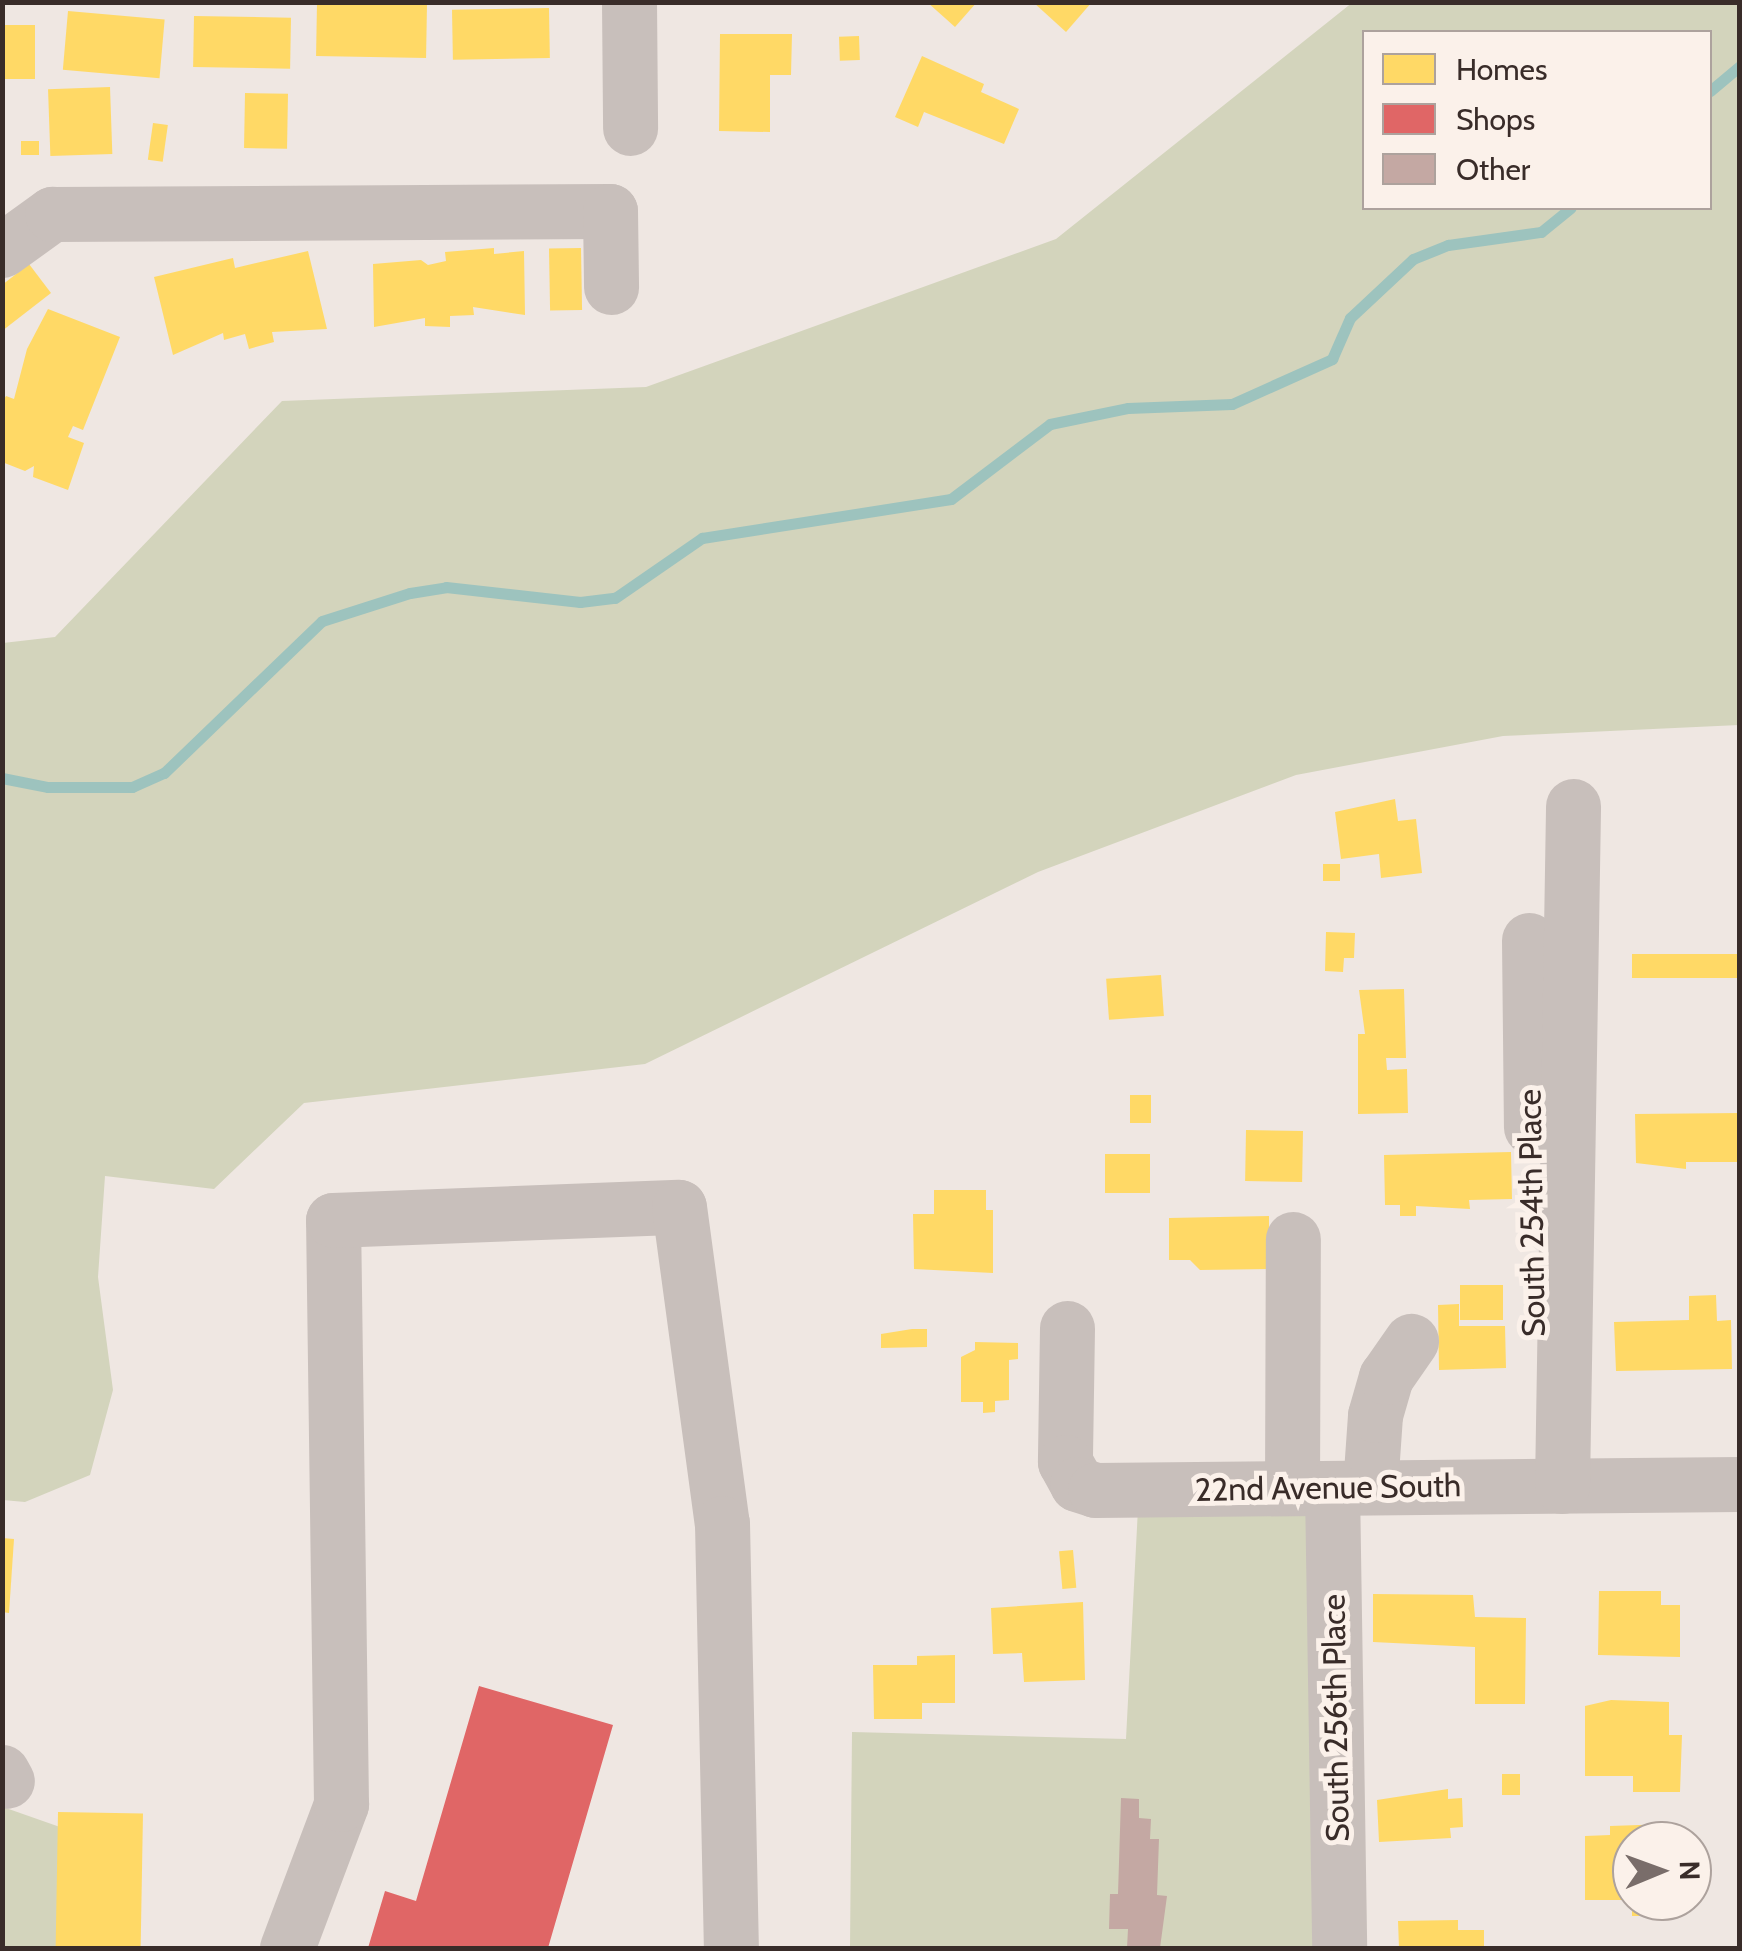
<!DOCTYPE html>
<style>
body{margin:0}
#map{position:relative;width:1742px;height:1951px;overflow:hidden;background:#efe7e2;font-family:Cabin,sans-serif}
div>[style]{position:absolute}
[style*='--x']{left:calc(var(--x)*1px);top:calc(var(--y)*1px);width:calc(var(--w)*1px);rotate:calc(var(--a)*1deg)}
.green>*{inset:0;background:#d3d4bc}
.homes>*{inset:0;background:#ffd966;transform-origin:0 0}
.shops>*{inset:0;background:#e06666}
.stream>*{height:11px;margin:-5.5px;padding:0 5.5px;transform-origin:5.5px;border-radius:5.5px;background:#9dc3be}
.building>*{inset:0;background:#c4a8a3}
.minor>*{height:55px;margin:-27.5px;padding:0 27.5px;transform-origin:27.5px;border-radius:27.5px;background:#c8bfbb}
span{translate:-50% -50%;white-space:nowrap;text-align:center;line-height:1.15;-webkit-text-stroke:10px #fbf1ea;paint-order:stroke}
.street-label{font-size:32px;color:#392c29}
.frame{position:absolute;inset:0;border:5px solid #392c29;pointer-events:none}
.legend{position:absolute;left:1362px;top:30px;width:350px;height:180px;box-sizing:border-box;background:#fbf1ea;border:2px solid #ada29d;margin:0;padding:12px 18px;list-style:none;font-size:30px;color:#392c29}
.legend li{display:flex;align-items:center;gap:20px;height:50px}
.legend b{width:50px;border:2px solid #ada29d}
.north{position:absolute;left:1612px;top:1821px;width:100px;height:100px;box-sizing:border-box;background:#fbf1ea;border:2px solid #ada29d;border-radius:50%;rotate:89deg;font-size:28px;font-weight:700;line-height:40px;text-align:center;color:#392c29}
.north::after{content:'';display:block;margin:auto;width:35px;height:45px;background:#796d6a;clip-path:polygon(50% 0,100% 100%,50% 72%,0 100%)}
</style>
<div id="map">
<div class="green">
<i style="clip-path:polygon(evenodd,1353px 2px,1739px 3px,1739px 725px,1503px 736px,1296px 775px,1038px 872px,645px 1064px,304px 1103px,214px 1189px,105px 1176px,98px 1277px,113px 1390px,90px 1475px,25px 1502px,3px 1500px,3px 643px,55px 637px,282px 401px,646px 387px,1056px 239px,1353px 2px,1364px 32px,1710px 32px,1710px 208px,1364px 208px,1364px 32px)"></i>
<i style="clip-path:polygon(1332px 1488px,1339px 1948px,850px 1948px,852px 1732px,1126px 1739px,1139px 1489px)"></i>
<i style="clip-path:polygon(3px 1807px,77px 1833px,63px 1948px,3px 1948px)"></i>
</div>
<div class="homes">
<i style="clip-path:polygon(927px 2px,977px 2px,955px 27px)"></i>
<i style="clip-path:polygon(1033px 2px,1092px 2px,1066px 32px)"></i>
<i style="left:427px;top:4px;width:54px;height:110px;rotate:91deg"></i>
<i style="left:549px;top:8px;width:50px;height:97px;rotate:89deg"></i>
<i style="left:68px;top:11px;width:97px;height:59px;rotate:5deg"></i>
<i style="left:194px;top:16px;width:97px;height:51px;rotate:1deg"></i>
<i style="left:35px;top:25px;width:54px;height:33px;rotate:90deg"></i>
<i style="clip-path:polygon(720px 34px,792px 34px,791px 75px,770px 75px,770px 132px,719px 131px)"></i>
<i style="left:859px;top:36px;width:24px;height:20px;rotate:88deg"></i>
<i style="clip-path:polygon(922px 56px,984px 84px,981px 92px,1019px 109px,1004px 144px,924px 112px,918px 127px,895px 117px)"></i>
<i style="left:110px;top:87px;width:67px;height:62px;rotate:88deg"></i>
<i style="left:245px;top:93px;width:43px;height:55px;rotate:1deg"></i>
<i style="left:153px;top:123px;width:15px;height:37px;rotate:8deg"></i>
<i style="left:21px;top:141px;width:18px;height:14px"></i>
<i style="clip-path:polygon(494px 248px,494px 254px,524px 251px,525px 315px,473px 307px,474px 315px,450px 316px,450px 327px,425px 326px,425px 318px,374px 327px,373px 264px,421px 260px,428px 265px,446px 261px,445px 252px)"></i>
<i style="left:581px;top:248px;width:62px;height:32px;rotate:89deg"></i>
<i style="clip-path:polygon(308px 251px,327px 329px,272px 332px,274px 342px,249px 349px,245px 334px,224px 340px,223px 333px,173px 355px,154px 277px,233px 258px,235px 268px)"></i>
<i style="clip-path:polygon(29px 264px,51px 293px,2px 331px,2px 285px)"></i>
<i style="clip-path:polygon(48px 309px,120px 337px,83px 430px,73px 426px,68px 437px,84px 443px,68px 490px,33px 477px,34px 466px,25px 471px,2px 462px,2px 403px,6px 396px,14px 399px,27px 349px)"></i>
<i style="clip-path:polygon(1395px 799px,1398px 821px,1416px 819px,1422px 873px,1381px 878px,1379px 854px,1341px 859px,1335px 812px)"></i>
<i style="left:1323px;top:864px;width:17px;height:17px"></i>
<i style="clip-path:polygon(1326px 932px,1355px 933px,1354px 958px,1344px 958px,1343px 972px,1325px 971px)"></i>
<i style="left:1740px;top:954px;width:24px;height:108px;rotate:90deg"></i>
<i style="left:1161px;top:975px;width:41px;height:55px;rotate:86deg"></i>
<i style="clip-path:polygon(1404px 989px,1406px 1058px,1386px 1058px,1387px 1070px,1407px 1069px,1408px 1113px,1358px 1114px,1358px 1034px,1365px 1034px,1359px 990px)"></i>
<i style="left:1130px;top:1095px;width:21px;height:28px"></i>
<i style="clip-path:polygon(1740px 1113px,1740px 1162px,1686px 1162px,1686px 1169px,1636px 1163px,1635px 1114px)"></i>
<i style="left:1246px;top:1130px;width:57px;height:51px;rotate:1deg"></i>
<i style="clip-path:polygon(1511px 1152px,1512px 1199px,1469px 1200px,1470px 1209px,1416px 1206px,1416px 1216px,1400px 1216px,1400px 1205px,1385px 1205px,1384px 1155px)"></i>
<i style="left:1105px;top:1154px;width:45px;height:39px"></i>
<i style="clip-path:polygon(934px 1190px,986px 1190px,986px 1210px,993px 1210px,993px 1273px,914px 1269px,913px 1214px,934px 1214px)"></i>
<i style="clip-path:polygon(1269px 1216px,1269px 1269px,1200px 1270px,1190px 1260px,1169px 1260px,1169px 1218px)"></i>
<i style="left:1503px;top:1285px;width:35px;height:43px;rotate:90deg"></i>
<i style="clip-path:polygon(1716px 1295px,1717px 1321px,1731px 1320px,1732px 1369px,1616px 1371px,1614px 1322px,1689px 1320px,1689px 1296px)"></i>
<i style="clip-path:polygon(1459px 1304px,1459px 1326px,1505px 1326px,1506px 1368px,1439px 1370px,1438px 1305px)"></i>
<i style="clip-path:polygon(912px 1329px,927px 1329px,927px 1347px,881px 1348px,881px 1334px)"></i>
<i style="clip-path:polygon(975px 1342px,1018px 1343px,1018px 1359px,1009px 1360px,1009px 1400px,995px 1401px,995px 1412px,983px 1413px,983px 1402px,961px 1402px,961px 1357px,975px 1350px)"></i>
<i style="clip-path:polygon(2px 1538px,14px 1539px,9px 1613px,2px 1612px)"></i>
<i style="left:1073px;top:1550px;width:38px;height:14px;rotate:85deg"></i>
<i style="clip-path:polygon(1599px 1591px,1661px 1591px,1661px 1605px,1680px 1605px,1680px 1657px,1598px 1655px)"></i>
<i style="clip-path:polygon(1373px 1594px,1473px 1595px,1475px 1617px,1526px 1618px,1525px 1704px,1475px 1704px,1475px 1647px,1373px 1642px)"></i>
<i style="clip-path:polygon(1083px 1602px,1085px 1680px,1024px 1682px,1022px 1653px,993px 1654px,991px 1608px)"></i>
<i style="clip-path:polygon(955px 1655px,955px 1703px,922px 1703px,922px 1719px,874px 1719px,873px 1665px,917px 1665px,917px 1656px)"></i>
<i style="clip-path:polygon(1611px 1700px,1669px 1702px,1669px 1735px,1682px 1735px,1680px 1792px,1633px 1792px,1633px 1776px,1585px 1776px,1585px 1706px)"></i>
<i style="left:1502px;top:1774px;width:18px;height:21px"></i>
<i style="clip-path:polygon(1448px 1789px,1448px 1799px,1462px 1798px,1463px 1827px,1450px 1828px,1451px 1838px,1379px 1842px,1377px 1800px)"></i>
<i style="left:58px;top:1812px;width:85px;height:136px;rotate:1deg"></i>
<i style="clip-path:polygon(1669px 1824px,1669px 1841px,1632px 1841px,1632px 1900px,1585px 1900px,1585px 1836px,1610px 1835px,1610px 1826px)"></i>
<i style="left:1632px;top:1901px;width:47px;height:15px"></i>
<i style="clip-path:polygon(1458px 1920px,1458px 1930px,1484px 1930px,1484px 1948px,1399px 1948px,1398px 1921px)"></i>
</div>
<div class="shops">
<i style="clip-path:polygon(479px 1686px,613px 1725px,548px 1948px,368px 1948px,385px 1891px,416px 1901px)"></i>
</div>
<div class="stream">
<i style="--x:1710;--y:91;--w:39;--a:-40"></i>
<i style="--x:2;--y:778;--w:47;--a:11.1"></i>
<i style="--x:48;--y:787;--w:84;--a:0"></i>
<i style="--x:132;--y:787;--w:35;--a:-24"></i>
<i style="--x:164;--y:773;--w:219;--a:-43.9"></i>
<i style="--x:322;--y:621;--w:92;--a:-17.7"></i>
<i style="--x:410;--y:593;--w:36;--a:-9"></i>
<i style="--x:446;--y:587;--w:135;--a:6.4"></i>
<i style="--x:580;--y:602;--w:35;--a:-7"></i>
<i style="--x:615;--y:598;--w:106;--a:-34.6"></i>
<i style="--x:702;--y:538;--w:252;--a:-8.9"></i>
<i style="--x:951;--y:499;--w:124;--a:-37.1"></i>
<i style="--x:1050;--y:424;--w:80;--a:-11.6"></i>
<i style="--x:1128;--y:408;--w:104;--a:-2.2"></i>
<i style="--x:1232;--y:404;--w:110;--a:-24.2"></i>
<i style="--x:1332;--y:359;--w:45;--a:-66.3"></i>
<i style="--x:1350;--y:318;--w:86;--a:-43.1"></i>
<i style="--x:1413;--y:259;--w:38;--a:-22"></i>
<i style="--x:1448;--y:245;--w:94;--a:-8"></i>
<i style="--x:1541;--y:232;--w:38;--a:-39"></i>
</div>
<div class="building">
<i style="clip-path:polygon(1121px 1798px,1139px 1799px,1139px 1818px,1151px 1819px,1150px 1839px,1159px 1839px,1157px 1895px,1167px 1896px,1160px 1948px,1127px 1948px,1128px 1929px,1109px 1929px,1110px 1894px,1118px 1894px)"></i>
</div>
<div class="minor">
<i style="--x:629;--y:2;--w:126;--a:89.5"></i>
<i style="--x:2;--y:250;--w:62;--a:-35.8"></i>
<i style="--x:52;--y:214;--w:558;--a:-0.31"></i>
<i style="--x:610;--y:211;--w:76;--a:89.2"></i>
<i style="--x:1529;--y:940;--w:187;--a:89.4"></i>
<i style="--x:1067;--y:1328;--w:134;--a:90.9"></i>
<i style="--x:1065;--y:1462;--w:25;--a:61"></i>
<i style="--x:1077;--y:1484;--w:19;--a:18"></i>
<i style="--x:1095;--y:1490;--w:645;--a:-0.53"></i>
<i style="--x:1562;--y:1486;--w:680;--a:-89.07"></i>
<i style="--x:1370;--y:1487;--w:72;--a:-86"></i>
<i style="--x:1375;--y:1415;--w:40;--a:-74"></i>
<i style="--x:1386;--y:1377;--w:44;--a:-55.2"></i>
<i style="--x:1292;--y:1488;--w:249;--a:-89.8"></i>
<i style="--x:1332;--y:1488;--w:460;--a:89.1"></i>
<i style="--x:2;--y:1772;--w:10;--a:61"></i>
<i style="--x:287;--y:1948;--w:154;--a:-69.4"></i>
<i style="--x:341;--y:1804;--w:584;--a:-90.78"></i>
<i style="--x:333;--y:1220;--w:346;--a:-2.2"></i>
<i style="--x:679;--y:1207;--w:319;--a:82.3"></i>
<i style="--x:722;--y:1523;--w:425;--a:88.8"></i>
</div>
<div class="street-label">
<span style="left:1532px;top:1213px;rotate:-91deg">South 254th Place</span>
<span style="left:1328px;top:1488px;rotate:-1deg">22nd Avenue South</span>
<span style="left:1336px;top:1718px;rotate:-91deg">South 256th Place</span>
</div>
<div class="frame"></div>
<ul class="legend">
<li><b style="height:28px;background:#ffd966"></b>Homes</li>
<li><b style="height:28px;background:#e06666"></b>Shops</li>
<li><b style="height:28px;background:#c4a8a3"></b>Other</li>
</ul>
<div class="north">N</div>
</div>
